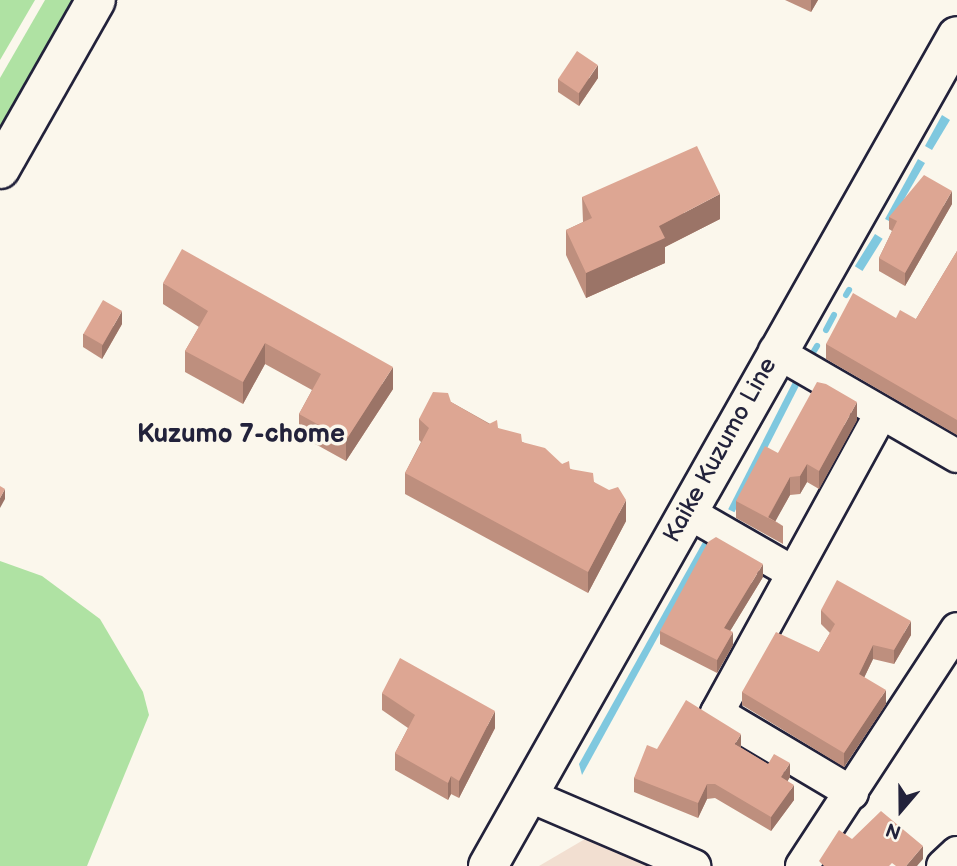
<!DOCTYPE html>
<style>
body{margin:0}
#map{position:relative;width:957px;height:866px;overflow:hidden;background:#fbf7ec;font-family:"Balsamiq Sans",sans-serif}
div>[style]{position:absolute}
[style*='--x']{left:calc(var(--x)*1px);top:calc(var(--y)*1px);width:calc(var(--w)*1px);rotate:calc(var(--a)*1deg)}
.built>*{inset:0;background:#f2dfd1}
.green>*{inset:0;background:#afe2a3}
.water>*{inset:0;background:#7fc8df;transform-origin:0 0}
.stream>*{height:6px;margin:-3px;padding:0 3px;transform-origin:3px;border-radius:3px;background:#7fc8df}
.roads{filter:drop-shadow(2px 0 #22223b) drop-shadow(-2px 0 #22223b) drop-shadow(0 2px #22223b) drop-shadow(0 -2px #22223b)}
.minor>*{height:32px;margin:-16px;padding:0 16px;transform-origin:16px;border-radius:16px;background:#fbf7ec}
.major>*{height:38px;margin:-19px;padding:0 19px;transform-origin:19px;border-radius:19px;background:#fbf7ec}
.wall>*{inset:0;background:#be8f7e}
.shaded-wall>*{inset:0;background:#9b7467}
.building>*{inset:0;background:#dda693;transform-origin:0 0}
span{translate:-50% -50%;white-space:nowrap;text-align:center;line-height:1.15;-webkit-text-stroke:7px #fbf7ec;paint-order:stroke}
.street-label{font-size:24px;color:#22223b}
.neighbourhood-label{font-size:26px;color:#22223b;font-weight:700}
.north{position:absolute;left:866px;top:775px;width:70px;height:70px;-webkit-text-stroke:5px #fbf7ec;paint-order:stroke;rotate:200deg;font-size:19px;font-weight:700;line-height:28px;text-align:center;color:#22223b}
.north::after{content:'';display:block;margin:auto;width:24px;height:32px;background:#22223b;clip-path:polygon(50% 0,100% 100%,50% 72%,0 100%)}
</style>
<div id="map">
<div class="built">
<i style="clip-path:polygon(585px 839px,653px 866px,539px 866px)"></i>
</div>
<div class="green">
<i style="clip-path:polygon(0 0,35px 0,0 60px)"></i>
<i style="clip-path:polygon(45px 0,85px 0,0 149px,0 78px)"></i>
<i style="clip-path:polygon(0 561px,42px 576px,100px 619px,143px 692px,149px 715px,87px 866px,0 866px)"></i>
</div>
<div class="water">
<i style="clip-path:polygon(942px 115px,950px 120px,932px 150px,925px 146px)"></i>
<i style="clip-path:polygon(918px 159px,925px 163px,891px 222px,885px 219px)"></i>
<i style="left:875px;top:234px;width:9px;height:38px;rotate:32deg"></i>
<i style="left:794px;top:380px;width:7px;height:145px;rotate:27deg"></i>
<i style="clip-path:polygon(703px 542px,709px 544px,582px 775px,579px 764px)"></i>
</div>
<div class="stream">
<i style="--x:846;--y:295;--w:6;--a:-59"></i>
<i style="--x:826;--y:330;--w:17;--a:-62"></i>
<i style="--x:814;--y:351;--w:6;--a:-59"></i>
</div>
<div class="roads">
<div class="minor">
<i style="--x:775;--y:351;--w:210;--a:30"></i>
<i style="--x:686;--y:511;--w:122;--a:29.9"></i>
<i style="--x:852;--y:793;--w:157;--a:-149.3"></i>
<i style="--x:717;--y:713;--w:341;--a:-61.3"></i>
<i style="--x:528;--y:795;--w:181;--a:23.2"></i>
<i style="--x:802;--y:866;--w:283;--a:-56.8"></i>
<i style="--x:943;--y:866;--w:19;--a:-43"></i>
</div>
<div class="major">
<i style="--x:0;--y:169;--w:194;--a:-60.4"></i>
<i style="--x:488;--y:866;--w:953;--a:-60.53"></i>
</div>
</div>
<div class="wall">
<i style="clip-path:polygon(785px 0,818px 0,811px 12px)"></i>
<i style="clip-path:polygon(598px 78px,579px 106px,558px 92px,558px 79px)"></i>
<i style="clip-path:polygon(582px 197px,720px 219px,665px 247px,665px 263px,586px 298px,566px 255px,566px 230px,583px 222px)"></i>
<i style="clip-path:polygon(952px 204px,905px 286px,879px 271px,879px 258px,892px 231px,889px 229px,889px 217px)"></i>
<i style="clip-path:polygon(957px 251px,957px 435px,826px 359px,826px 344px,896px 318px,916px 319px)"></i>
<i style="clip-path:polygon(163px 283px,393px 389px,346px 461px,299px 435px,299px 414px,312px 390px,265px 364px,243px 404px,185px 372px,185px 351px,199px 327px,163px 304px)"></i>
<i style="clip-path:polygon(122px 324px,102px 359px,83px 347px,83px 334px)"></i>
<i style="clip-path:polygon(451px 402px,594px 482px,626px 521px,588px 593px,405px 494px,405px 473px,421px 442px,419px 440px,419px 419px)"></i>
<i style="clip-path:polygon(857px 420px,819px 489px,807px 482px,800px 494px,790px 495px,775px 521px,783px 526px,783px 544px,736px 518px,736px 501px,778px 453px)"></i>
<i style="clip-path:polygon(763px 577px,730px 631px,733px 645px,717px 673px,660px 644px,660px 631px)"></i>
<i style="clip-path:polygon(821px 610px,911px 635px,894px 664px,873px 659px,864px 678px,886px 704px,844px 767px,742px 705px,742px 692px,819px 652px,830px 633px,821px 624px)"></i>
<i style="clip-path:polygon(382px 693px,495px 728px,459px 798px,451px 794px,448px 800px,395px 770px,395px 753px,408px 728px,382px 710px)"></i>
<i style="clip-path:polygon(741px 748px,790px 777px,787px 781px,794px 800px,771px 831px,715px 798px,707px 799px,698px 818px,634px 792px,634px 778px,657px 749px)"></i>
</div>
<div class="shaded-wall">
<i style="clip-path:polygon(811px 0,818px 0,811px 12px)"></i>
<i style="clip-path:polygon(598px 65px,598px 78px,579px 106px,579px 93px)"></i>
<i style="clip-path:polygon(952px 191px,952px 204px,905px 286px,905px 273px)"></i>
<i style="clip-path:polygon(720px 194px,720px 219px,665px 247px,665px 263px,586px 298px,586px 273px,659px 226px)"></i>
<i style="clip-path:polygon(122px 311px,122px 324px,102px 359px,102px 346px)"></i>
<i style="clip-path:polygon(265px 343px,265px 364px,243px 404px,243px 382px)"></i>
<i style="clip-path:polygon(393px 367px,393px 389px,346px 461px,346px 440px)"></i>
<i style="clip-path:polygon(857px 402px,857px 420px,819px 489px,819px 471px)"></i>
<i style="clip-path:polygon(807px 464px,807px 482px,800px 494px,800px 476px)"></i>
<i style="clip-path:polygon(790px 477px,790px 495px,775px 522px,768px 518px)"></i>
<i style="clip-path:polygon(5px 489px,5px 499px,0 508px,0 498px)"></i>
<i style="clip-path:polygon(626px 500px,626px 521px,588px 593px,588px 572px)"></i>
<i style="clip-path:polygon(763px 564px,763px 577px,724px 641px,724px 628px)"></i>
<i style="clip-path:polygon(911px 621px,911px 635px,894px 664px,894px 650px)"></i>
<i style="clip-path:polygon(733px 632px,733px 645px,717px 673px,717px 660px)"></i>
<i style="clip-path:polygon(873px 645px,873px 659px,859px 688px,859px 674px)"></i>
<i style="clip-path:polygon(886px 690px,886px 704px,844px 767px,844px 753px)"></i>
<i style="clip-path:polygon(495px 711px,495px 728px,459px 798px,459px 781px)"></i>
<i style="clip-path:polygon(741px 734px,741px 748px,735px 744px)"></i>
<i style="clip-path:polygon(790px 763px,790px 777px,781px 792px,781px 777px)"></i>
<i style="clip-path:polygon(451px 776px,451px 794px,448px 800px,448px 783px)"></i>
<i style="clip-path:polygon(707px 784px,707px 799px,698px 818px,698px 803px)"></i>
<i style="clip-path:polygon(794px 785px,794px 800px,771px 831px,771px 817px)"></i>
<i style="clip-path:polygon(923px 846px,923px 859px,917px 866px,906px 866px)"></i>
</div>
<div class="building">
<i style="left:577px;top:51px;width:25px;height:34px;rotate:34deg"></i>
<i style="clip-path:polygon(697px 146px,720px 194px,659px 226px,665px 238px,586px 273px,566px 230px,592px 218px,582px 197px)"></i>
<i style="clip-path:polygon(924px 175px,952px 191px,905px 273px,879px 258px,897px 221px,889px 217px)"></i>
<i style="clip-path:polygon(182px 249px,393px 367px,346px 440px,299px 414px,321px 374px,265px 343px,243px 382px,185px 351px,208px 311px,163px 283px)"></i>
<i style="clip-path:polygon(957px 251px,957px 420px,826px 344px,853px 293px,896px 318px,900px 310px,916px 319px)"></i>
<i style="left:103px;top:300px;width:22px;height:39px;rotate:30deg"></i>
<i style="clip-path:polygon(817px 382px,826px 384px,857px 402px,819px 471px,807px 464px,800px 476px,790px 477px,768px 517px,783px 526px,736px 501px,765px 446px,778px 453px)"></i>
<i style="clip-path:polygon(433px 392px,448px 393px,451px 402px,489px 424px,497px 420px,498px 428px,521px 434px,522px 442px,545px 448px,562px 464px,569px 461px,570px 469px,593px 473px,594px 482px,609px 490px,618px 487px,626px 500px,588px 572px,405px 473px,429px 428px,419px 419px)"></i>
<i style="clip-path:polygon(0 486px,5px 489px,0 498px)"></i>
<i style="clip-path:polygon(716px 537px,763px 564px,724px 628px,733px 632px,717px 660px,660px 631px,708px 542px)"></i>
<i style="clip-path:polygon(837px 580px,911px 621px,894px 650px,873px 645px,859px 674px,886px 690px,844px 753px,742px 692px,776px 632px,819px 652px,835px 624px,821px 610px)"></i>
<i style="clip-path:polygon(400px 658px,495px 711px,459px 781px,451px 776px,448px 783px,395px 753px,415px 715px,382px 693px)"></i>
<i style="clip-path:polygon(686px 700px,741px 734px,735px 744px,768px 764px,774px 754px,790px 763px,781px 777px,794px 785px,771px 817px,715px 784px,707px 784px,698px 803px,634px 778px,647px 745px,657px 749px)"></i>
<i style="clip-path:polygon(881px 811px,923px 846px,906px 866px,896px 866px,892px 863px,889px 866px,824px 866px,819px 861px,839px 830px,852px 839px)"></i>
</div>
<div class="street-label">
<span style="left:720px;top:450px;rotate:-61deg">Kaike Kuzumo Line</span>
</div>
<div class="neighbourhood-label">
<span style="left:241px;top:435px">Kuzumo 7-chome</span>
</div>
<div class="north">N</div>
</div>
